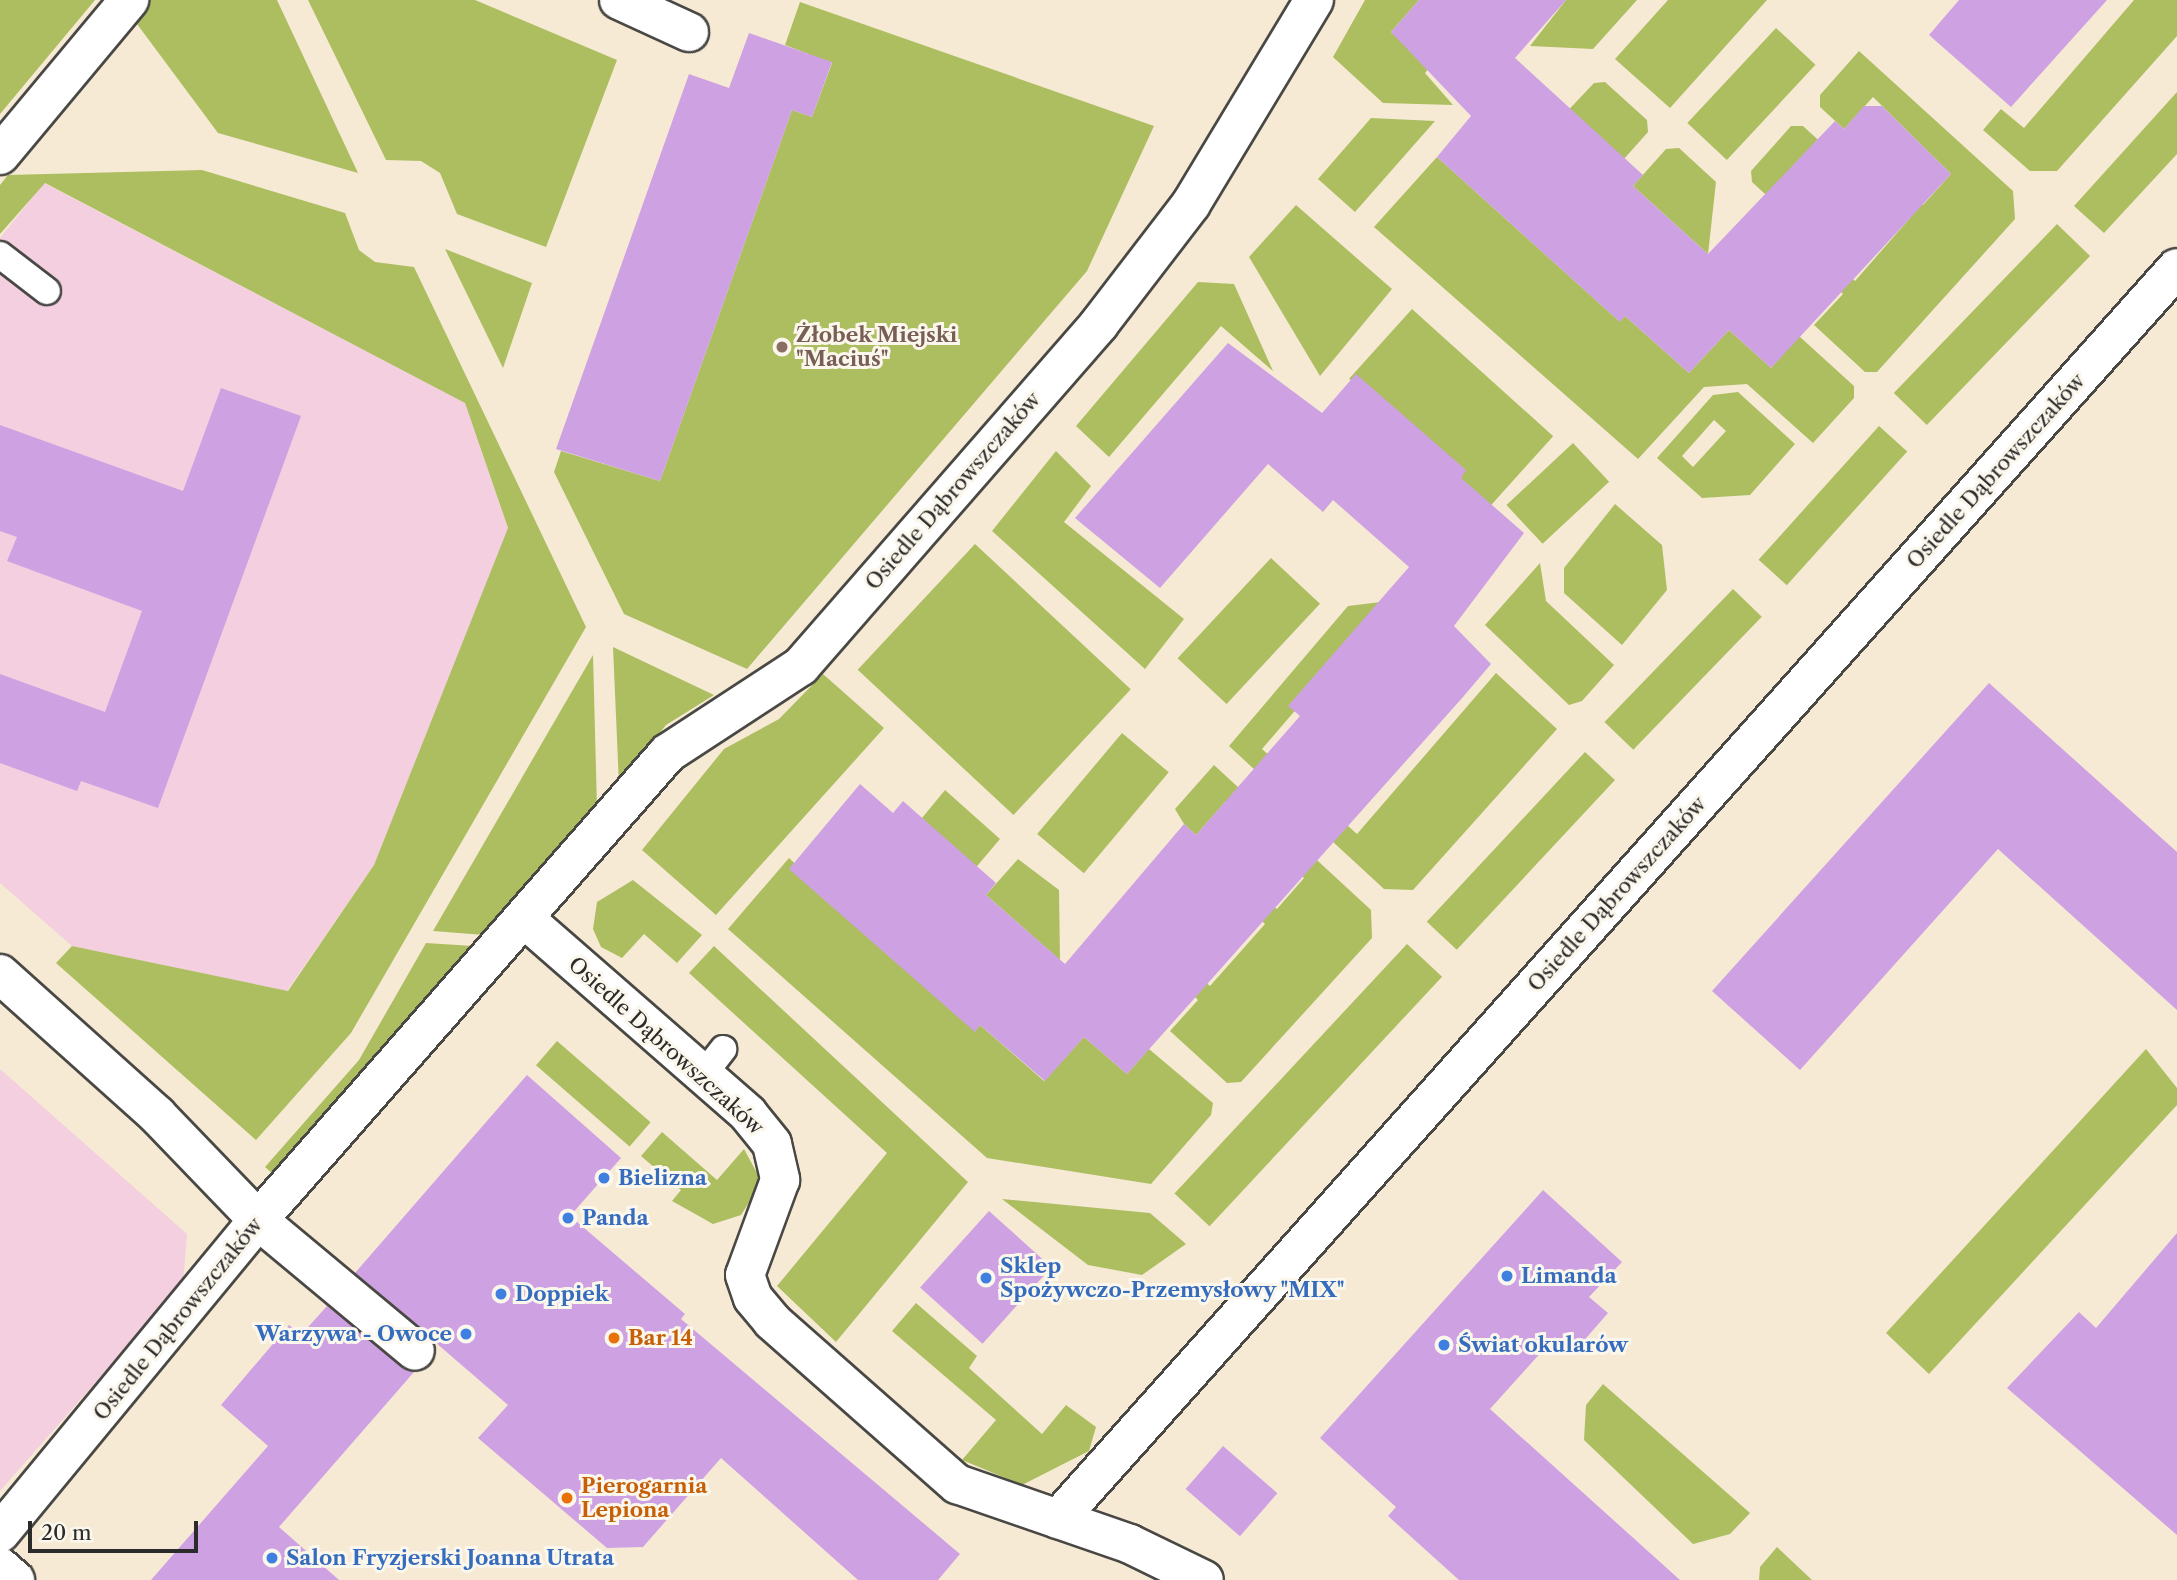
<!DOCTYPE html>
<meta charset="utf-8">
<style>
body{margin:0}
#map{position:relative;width:2177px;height:1580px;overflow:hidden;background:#f6ead5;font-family:"Libre Caslon Text",serif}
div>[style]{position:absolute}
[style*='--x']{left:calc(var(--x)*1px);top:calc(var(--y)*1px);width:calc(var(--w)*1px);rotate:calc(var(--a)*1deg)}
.built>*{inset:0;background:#f3cfdf}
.green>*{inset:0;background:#adbe61;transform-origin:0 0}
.building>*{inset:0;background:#cea1e3;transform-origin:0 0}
.roads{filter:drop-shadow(2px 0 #494844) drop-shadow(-2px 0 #494844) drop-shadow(0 2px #494844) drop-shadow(0 -2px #494844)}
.service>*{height:26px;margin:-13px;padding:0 13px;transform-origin:13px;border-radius:13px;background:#fff}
.pedestrian>*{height:38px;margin:-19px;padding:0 19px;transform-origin:19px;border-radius:19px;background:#fff}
.minor>*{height:38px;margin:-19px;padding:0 19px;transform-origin:19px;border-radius:19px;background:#fff}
.dots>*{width:19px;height:19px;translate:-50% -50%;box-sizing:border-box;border:4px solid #fbf7ec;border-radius:50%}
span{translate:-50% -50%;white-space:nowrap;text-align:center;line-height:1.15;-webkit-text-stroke:6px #fbf7ec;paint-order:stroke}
.education-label{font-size:21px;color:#785e54;font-weight:700}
.left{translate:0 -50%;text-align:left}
.street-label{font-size:21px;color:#2b2b2b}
.shop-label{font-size:21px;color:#366cbe;font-weight:700}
.right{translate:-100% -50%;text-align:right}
.food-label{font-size:21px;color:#c56008;font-weight:700}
.scale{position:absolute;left:28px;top:1521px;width:170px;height:32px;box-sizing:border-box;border:4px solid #2b2b2b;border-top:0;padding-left:9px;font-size:21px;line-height:24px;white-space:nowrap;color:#2b2b2b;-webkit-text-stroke:5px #fbf7ec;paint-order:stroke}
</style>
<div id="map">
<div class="built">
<i style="clip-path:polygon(44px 183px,465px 403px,508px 529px,374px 865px,287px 991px,72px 946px,0 883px,0 238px)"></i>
<i style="clip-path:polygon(0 1069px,187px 1234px,183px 1283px,0 1491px)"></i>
</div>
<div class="green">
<i style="clip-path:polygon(0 0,95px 0,0 114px)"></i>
<i style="clip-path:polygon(150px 0,277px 0,358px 173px,218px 133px,134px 20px)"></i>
<i style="clip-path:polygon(308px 0,475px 0,617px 60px,546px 247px,457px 214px,440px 173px,421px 161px,386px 160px)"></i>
<i style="clip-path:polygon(1365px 0,1419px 0,1391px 32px,1430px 67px,1425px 73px,1453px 105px,1383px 103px,1333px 57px)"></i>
<i style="clip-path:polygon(1566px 0,1637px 0,1593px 49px,1530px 46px)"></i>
<i style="clip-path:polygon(1668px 0,1767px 0,1670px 108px,1615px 59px)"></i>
<i style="clip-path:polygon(2134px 0,2177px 0,2177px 36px,2057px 171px,2030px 171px,1983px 130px,2001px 109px,2024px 128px)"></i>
<i style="clip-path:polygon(800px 2px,1154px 126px,1087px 271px,747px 669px,624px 614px,554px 472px,561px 451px,660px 481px,792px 110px,812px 117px,832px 63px,785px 45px)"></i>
<i style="left:1776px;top:28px;width:54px;height:130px;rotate:43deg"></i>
<i style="clip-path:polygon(1859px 51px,2013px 191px,2015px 219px,1877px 372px,1865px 372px,1814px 325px,1843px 294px,1837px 288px,1849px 275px,1855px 281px,1910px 218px,1917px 199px,1923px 205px,1951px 174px,1873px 97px,1844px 129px,1820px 107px,1820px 95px)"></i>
<i style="clip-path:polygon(1605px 82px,1647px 120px,1648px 132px,1615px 169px,1560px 119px,1594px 83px)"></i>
<i style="clip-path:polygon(2177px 92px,2177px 154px,2104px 233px,2074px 206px)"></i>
<i style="clip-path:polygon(1371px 118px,1435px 121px,1355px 212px,1318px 179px)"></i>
<i style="clip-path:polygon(1791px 126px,1803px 126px,1827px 148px,1776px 204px,1752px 182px,1751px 171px)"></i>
<i style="clip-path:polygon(1679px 148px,1716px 182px,1708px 254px,1633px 186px,1666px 149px)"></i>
<i style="clip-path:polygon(1437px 157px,1619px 321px,1625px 316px,1689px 373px,1729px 330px,1771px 368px,1799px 336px,1854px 386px,1854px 398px,1813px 443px,1747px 384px,1704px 387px,1638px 459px,1374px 227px)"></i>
<i style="clip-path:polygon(202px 170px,345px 213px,359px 250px,375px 262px,414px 267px,586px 627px,351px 1033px,256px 1140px,56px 963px,72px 946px,288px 991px,374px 865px,508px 528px,465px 403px,45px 183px,0 234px,0 185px,8px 175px)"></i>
<i style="clip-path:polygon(1296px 205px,1392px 289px,1320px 376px,1249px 257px)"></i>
<i style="left:2057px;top:224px;width:46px;height:235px;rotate:44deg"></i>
<i style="clip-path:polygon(445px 249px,532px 283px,503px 368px)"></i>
<i style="clip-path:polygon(1198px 282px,1234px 284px,1273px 371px,1221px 326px,1109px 457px,1076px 426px)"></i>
<i style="left:1412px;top:309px;width:190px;height:94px;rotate:42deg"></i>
<i style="clip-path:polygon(evenodd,1738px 392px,1795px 444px,1750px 495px,1702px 498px,1657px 458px,1713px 395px,1738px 392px,1714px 420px,1726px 431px,1693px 467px,1682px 456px,1714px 420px)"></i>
<i style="left:1879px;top:426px;width:38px;height:180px;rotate:42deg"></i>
<i style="left:1573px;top:443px;width:53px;height:91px;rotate:47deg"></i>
<i style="clip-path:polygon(1056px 451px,1091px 486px,1064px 522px,1184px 619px,1145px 669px,992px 531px)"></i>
<i style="clip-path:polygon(1615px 504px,1662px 545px,1667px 590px,1622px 645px,1564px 593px,1564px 568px)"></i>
<i style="left:975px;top:544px;width:213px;height:172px;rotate:43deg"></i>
<i style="left:1271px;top:558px;width:67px;height:137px;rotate:43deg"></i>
<i style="clip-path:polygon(1540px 563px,1546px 601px,1614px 665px,1582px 701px,1569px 705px,1485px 625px)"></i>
<i style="left:1733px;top:589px;width:40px;height:185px;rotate:44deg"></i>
<i style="clip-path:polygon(1389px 601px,1262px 749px,1357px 834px,1496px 673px,1557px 729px,1413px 890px,1384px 889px,1229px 746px,1348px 606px)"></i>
<i style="clip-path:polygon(613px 647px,714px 695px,666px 725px,619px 785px)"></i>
<i style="clip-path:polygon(593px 655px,597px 808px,484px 935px,433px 931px)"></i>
<i style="clip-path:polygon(823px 674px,884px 728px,716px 915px,642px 850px,724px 749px,779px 719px)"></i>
<i style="left:1122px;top:733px;width:61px;height:132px;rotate:40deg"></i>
<i style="left:1585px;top:752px;width:41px;height:232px;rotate:43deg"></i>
<i style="clip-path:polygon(1214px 765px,1371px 910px,1372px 938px,1241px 1082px,1227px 1083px,1170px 1031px,1198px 1000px,1192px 994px,1203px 980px,1210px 986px,1265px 924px,1259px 918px,1270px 904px,1277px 909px,1304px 878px,1225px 802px,1196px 835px,1184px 824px,1175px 809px)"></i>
<i style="clip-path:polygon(945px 790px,1000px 839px,967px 878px,922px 818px)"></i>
<i style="clip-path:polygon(789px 858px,975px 1031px,980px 1025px,1044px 1081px,1084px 1037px,1127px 1074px,1149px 1049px,1213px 1103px,1211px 1115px,1151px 1184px,987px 1158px,728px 929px)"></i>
<i style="clip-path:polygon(1018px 859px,1059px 890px,1060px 960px,986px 895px)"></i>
<i style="clip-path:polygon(633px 880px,702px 935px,677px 963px,644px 934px,622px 958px,601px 947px,593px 929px,597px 902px)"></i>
<i style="clip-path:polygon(426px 943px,473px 946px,275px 1176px,265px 1167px,359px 1060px)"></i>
<i style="left:1407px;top:944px;width:48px;height:341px;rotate:43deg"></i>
<i style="clip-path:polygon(714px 946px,968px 1182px,836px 1342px,777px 1286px,887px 1153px,689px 973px)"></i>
<i style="left:557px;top:1041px;width:124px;height:32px;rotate:41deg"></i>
<i style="clip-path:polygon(2146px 1049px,2177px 1088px,2177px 1105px,1929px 1374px,1886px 1333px)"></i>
<i style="clip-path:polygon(662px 1132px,717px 1180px,744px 1149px,758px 1175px,757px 1190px,741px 1215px,713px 1224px,672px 1201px,681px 1190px,641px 1156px)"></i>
<i style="clip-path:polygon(1002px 1199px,1150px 1213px,1186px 1244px,1142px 1275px,1088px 1265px)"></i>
<i style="clip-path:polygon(916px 1303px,977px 1356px,969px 1368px,1042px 1434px,1066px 1405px,1096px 1427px,1089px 1451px,1022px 1485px,962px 1460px,996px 1420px,892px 1331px)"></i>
<i style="clip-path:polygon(1603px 1384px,1750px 1513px,1730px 1534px,1693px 1544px,1584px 1440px,1586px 1405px)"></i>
<i style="clip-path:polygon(1777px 1547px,1812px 1580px,1759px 1580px,1760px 1567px)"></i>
</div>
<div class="building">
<i style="clip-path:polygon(1419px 0,1566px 0,1515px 58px,1643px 175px,1633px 186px,1708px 254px,1835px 121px,1844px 129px,1864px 106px,1882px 106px,1951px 174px,1771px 368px,1729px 330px,1689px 373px,1625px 316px,1620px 322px,1437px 157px,1471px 116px,1391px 32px)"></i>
<i style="clip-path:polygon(1959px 0,2107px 0,2011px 107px,1929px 35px)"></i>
<i style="clip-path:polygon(749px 33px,832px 62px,812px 117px,792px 110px,660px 481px,556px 449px,689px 74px,729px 88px)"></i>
<i style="clip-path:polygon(1228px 343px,1322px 413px,1356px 374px,1466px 470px,1461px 478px,1524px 533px,1454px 626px,1491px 664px,1463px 697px,1127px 1074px,1084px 1037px,1045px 1081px,980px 1025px,975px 1032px,789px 869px,860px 784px,893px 813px,903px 801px,996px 883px,986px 895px,1065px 964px,1184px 824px,1196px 835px,1300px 716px,1288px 706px,1409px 567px,1333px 500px,1323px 512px,1268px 464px,1160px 588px,1075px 518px)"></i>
<i style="clip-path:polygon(221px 388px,301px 416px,158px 808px,81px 781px,77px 791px,0 763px,0 674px,105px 712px,142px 611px,7px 561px,17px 537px,0 531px,0 425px,183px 491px)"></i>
<i style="clip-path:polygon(1989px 683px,2177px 852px,2177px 1010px,1998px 849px,1800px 1070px,1712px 991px)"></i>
<i style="clip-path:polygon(527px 1075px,621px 1158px,570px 1216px,685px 1314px,681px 1319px,960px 1554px,938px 1580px,858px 1580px,721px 1458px,643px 1547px,607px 1548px,478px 1438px,508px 1405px,355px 1273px)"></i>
<i style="clip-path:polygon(1543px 1190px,1622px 1262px,1589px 1297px,1608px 1313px,1573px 1353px,1555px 1337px,1490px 1409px,1680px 1580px,1459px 1580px,1388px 1516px,1396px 1507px,1320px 1438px)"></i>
<i style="left:989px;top:1211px;width:84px;height:103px;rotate:42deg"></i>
<i style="clip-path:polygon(2177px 1233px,2177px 1535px,2007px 1388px,2079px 1312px,2096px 1328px)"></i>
<i style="clip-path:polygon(327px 1306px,414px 1372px,279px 1527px,339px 1580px,151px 1580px,268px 1446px,221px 1405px,289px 1325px,301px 1335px)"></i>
<i style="left:1223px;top:1446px;width:72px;height:57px;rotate:41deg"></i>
</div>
<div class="roads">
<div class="service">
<i style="--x:0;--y:255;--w:59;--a:37.5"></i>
<i style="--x:703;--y:1075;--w:33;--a:-52"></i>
</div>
<div class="pedestrian">
<i style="--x:0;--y:974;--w:211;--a:41.9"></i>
<i style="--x:157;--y:1115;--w:146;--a:46.1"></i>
<i style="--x:258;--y:1220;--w:204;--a:39.8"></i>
</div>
<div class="minor">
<i style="--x:619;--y:0;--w:77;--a:24.6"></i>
<i style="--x:0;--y:155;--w:202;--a:-50.2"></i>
<i style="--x:526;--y:920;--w:295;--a:41.1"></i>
<i style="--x:748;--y:1114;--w:38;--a:51"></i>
<i style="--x:772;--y:1144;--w:37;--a:77"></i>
<i style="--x:780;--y:1180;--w:101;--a:110.2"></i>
<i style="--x:745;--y:1275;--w:24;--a:71"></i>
<i style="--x:753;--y:1298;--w:30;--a:50"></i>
<i style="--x:772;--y:1321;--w:247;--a:41.4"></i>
<i style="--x:957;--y:1484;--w:183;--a:19.1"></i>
<i style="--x:1130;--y:1544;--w:82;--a:25.9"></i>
<i style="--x:1058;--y:1519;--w:1678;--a:-48.19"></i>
<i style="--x:0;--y:1533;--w:406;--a:-50.5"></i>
<i style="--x:258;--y:1220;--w:621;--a:-48.72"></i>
<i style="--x:668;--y:753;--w:159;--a:-33.2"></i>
<i style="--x:801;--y:666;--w:454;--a:-48.9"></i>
<i style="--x:1099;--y:324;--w:151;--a:-52.5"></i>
<i style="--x:1191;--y:204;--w:238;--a:-58.9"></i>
<i style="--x:0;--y:1567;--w:20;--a:41"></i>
</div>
</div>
<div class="dots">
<i style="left:782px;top:347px;background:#8d6e63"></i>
<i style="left:604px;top:1178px;background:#3f7fe0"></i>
<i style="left:568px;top:1218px;background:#3f7fe0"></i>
<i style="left:1507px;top:1276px;background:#3f7fe0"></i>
<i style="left:986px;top:1278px;background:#3f7fe0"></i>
<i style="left:501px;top:1294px;background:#3f7fe0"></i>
<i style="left:466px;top:1334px;background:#3f7fe0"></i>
<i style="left:614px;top:1338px;background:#e8710a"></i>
<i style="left:1444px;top:1345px;background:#3f7fe0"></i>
<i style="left:567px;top:1498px;background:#e8710a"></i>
<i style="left:272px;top:1558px;background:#3f7fe0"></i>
</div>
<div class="education-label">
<span class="left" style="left:796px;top:347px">Żłobek Miejski<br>"Maciuś"</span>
</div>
<div class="street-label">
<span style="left:1996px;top:471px;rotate:-48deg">Osiedle Dąbrowszczaków</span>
<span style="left:953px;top:491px;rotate:-49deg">Osiedle Dąbrowszczaków</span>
<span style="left:1617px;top:894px;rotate:-48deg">Osiedle Dąbrowszczaków</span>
<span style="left:666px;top:1046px;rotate:42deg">Osiedle Dąbrowszczaków</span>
<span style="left:178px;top:1319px;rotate:-51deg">Osiedle Dąbrowszczaków</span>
</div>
<div class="shop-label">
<span class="left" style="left:618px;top:1178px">Bielizna</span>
<span class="left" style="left:582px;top:1218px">Panda</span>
<span class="left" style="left:1000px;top:1278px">Sklep<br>Spożywczo-Przemysłowy "MIX"</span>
<span class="left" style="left:1521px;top:1276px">Limanda</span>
<span class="left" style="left:515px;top:1294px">Doppiek</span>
<span class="right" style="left:452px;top:1334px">Warzywa - Owoce</span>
<span class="left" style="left:1458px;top:1345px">Świat okularów</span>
<span class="left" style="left:286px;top:1558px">Salon Fryzjerski Joanna Utrata</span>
</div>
<div class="food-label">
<span class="left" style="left:628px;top:1338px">Bar 14</span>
<span class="left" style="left:581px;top:1498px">Pierogarnia<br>Lepiona</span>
</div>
<div class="scale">20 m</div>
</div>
